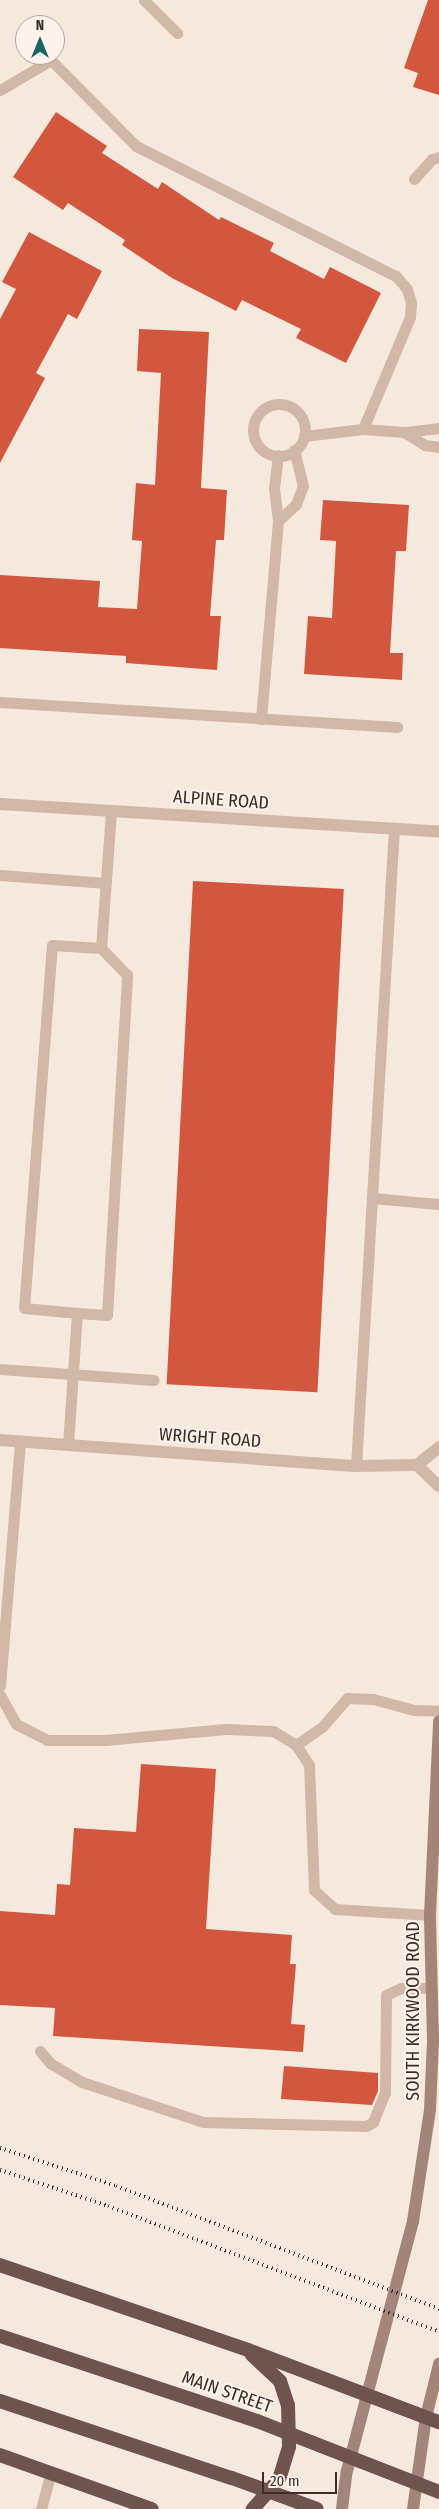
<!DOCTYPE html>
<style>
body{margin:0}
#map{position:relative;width:439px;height:2509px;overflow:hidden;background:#f5e9de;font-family:"Fira Sans Condensed",sans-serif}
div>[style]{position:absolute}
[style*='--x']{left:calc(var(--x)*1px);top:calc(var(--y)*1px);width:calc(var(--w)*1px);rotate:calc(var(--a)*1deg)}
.building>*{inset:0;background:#d3563e;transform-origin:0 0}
.service>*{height:11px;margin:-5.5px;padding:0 5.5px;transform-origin:5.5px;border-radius:5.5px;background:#d0b7a8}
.service>.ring{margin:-5.5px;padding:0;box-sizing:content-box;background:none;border:11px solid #d0b7a8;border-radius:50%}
.minor>*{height:12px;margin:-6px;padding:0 6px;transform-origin:6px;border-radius:6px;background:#d0b7a8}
.secondary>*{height:12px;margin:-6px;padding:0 6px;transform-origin:6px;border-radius:6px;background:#a48579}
.trunk>*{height:14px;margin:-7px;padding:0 7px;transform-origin:7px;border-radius:7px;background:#6e544c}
.rail>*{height:4px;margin-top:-2px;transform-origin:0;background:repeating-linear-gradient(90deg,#3c2d29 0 1px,transparent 0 5px)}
.trunk-bridge>*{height:14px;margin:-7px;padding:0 7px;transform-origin:7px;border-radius:7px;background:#6e544c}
span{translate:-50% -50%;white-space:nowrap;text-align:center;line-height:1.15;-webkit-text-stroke:4px #fcf3ec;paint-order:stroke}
.street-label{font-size:18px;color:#3c2d29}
.north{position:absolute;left:15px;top:15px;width:50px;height:50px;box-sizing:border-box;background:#fcf3ec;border:1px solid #afa49e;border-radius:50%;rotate:0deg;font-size:14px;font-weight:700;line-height:20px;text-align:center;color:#3c2d29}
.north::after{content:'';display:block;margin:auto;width:18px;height:22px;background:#196362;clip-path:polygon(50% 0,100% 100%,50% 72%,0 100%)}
.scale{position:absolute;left:262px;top:2472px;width:75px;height:22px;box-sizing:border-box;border:2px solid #3c2d29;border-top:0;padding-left:6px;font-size:15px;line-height:18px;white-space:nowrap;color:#3c2d29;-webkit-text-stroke:4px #fcf3ec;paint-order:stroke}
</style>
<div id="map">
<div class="building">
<i style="clip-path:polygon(428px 0,439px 0,439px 95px,413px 87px,418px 73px,404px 68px)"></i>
<i style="clip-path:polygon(56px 112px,107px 146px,102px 153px,158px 189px,162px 182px,219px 220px,221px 217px,274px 243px,270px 251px,324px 279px,330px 267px,381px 293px,346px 363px,296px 338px,301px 329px,242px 300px,236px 311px,172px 278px,122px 245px,125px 240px,68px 203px,63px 210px,13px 177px)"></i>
<i style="clip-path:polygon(29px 232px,102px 271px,77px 319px,68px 314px,36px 373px,45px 378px,0 463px,0 319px,16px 289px,2px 282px)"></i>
<i style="clip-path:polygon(139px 329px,209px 332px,201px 488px,227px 490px,224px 540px,216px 540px,210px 616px,221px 616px,217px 670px,126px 663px,126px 656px,0 648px,0 575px,100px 581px,98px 607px,137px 609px,142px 541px,132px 540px,136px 483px,155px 485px,161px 373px,137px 371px)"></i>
<i style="clip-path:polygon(323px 500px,409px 505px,406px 551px,396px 551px,390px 653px,403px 653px,402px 680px,304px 674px,308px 616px,332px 618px,336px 541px,320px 540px)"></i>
<i style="left:193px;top:881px;width:151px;height:504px;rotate:3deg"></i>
<i style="clip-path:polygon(141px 1764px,216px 1769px,206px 1929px,292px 1935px,290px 1964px,296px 1964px,291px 2024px,305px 2025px,303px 2052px,53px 2036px,55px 2008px,0 2005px,0 1911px,55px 1915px,57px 1884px,70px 1885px,74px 1828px,136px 1832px)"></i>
<i style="clip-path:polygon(284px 2066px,378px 2073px,378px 2091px,372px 2105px,281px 2099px)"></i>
</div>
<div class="service">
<i style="--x:144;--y:0;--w:47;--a:45"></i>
<i style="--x:0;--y:90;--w:59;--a:-30.5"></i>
<i style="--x:51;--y:60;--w:121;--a:45.3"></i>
<i style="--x:136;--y:146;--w:291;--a:26.6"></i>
<i style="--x:396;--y:276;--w:17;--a:50"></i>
<i style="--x:407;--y:289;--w:15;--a:74"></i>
<i style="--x:411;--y:303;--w:14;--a:94"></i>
<i style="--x:410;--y:317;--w:121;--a:112.8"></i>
<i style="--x:414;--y:179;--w:27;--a:-48"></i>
<i style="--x:432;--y:159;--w:7;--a:-16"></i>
<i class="ring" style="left:253px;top:404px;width:41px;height:41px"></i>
<i style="--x:439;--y:428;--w:35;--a:173"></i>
<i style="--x:404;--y:432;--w:25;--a:32"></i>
<i style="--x:425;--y:445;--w:14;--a:8"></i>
<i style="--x:304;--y:436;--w:59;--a:-6.8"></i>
<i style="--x:363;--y:429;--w:41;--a:4.2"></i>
<i style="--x:278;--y:521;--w:25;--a:-43"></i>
<i style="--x:296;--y:504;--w:19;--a:-69"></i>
<i style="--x:303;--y:486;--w:37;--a:-104"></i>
<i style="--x:0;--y:702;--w:398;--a:3.6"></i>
<i style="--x:261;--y:719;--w:199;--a:-85.1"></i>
<i style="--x:278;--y:521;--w:33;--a:-97"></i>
<i style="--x:274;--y:488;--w:33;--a:-83"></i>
<i style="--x:0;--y:875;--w:106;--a:4.3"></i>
<i style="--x:372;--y:1198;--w:67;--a:5.1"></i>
<i style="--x:77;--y:1313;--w:30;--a:4"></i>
<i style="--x:107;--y:1315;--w:341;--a:-86.6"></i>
<i style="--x:127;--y:975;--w:37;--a:-134"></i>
<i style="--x:0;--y:1369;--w:154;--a:4.1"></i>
<i style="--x:68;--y:1445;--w:132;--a:-86.1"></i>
<i style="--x:77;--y:1313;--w:53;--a:-174.6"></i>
<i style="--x:24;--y:1308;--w:364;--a:-85.6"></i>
<i style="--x:52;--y:945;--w:49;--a:3.5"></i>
<i style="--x:101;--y:948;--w:137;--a:-85.8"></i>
<i style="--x:356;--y:1466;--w:638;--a:-86.59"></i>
<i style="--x:0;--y:1686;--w:246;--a:-85.3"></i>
<i style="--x:0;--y:1695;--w:33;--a:61"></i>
<i style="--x:16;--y:1724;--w:35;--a:27"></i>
<i style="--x:47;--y:1740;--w:58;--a:0"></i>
<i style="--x:105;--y:1740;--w:121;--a:-5.2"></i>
<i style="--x:226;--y:1729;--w:47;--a:2.4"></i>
<i style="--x:273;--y:1731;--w:27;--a:31"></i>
<i style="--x:296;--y:1745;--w:24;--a:57"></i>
<i style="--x:309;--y:1765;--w:125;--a:87.7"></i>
<i style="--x:314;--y:1890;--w:28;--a:42"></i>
<i style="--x:335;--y:1909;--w:95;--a:3.6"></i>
<i style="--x:296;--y:1745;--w:32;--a:-35"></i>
<i style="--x:322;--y:1727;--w:38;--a:-49"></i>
<i style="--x:347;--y:1698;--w:26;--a:2"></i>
<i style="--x:373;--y:1699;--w:42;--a:15"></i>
<i style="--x:414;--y:1710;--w:25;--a:2"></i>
<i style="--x:40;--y:2051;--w:16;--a:50"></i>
<i style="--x:50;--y:2063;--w:37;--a:31"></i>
<i style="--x:82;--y:2082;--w:127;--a:18.3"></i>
<i style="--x:203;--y:2122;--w:163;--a:1.4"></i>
<i style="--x:366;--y:2126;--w:8;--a:-30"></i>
<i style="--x:373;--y:2122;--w:31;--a:-68"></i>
<i style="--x:385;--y:2093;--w:98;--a:-89.4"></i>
<i style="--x:386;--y:1995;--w:17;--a:-25"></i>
<i style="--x:401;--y:1988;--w:31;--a:0"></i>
<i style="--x:41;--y:2509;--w:38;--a:-75"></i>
</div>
<div class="minor">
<i style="--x:0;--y:804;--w:440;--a:3.6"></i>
<i style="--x:0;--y:1440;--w:357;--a:4.2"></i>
<i style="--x:356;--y:1466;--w:61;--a:-0.9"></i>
<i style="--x:417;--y:1465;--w:28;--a:-39"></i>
<i style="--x:417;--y:1465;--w:30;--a:44"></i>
</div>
<div class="secondary">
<i style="--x:342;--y:2509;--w:38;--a:-83"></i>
<i style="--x:347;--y:2471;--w:259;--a:-75.2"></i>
<i style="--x:413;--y:2221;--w:112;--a:-81.3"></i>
<i style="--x:430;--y:2110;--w:70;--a:-87.5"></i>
<i style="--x:433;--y:2040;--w:125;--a:-91.4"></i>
<i style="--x:430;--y:1915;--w:194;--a:-87.3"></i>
<i style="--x:413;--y:2509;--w:93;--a:-82"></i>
<i style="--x:426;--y:2417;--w:55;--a:-76.2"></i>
</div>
<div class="trunk">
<i style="--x:0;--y:2265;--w:262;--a:18.9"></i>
<i style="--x:248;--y:2350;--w:204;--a:20.7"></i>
<i style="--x:0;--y:2336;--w:271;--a:18.3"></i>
<i style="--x:252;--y:2355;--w:38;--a:43"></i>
<i style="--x:280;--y:2381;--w:25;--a:72"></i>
<i style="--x:288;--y:2405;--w:42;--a:88.6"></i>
<i style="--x:289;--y:2447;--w:34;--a:107"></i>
<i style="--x:279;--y:2479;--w:40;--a:131"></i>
<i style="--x:0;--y:2401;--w:244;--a:18.4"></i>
<i style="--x:0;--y:2455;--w:161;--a:19.6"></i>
</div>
<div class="rail">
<i style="--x:0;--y:2148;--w:122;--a:18.1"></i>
<i style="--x:116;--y:2186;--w:346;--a:20.8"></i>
<i style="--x:0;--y:2170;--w:114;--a:18.4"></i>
<i style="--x:108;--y:2206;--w:354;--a:20.8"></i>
</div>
<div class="trunk-bridge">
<i style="--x:257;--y:2421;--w:195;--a:21.3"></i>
<i style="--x:232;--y:2478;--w:90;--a:20"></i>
</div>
<div class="street-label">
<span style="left:221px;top:800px;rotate:4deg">ALPINE ROAD</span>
<span style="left:210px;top:1438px;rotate:4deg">WRIGHT ROAD</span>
<span style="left:413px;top:2011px;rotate:-90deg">SOUTH KIRKWOOD ROAD</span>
<span style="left:227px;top:2392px;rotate:19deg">MAIN STREET</span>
</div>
<div class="north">N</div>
<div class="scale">20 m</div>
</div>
